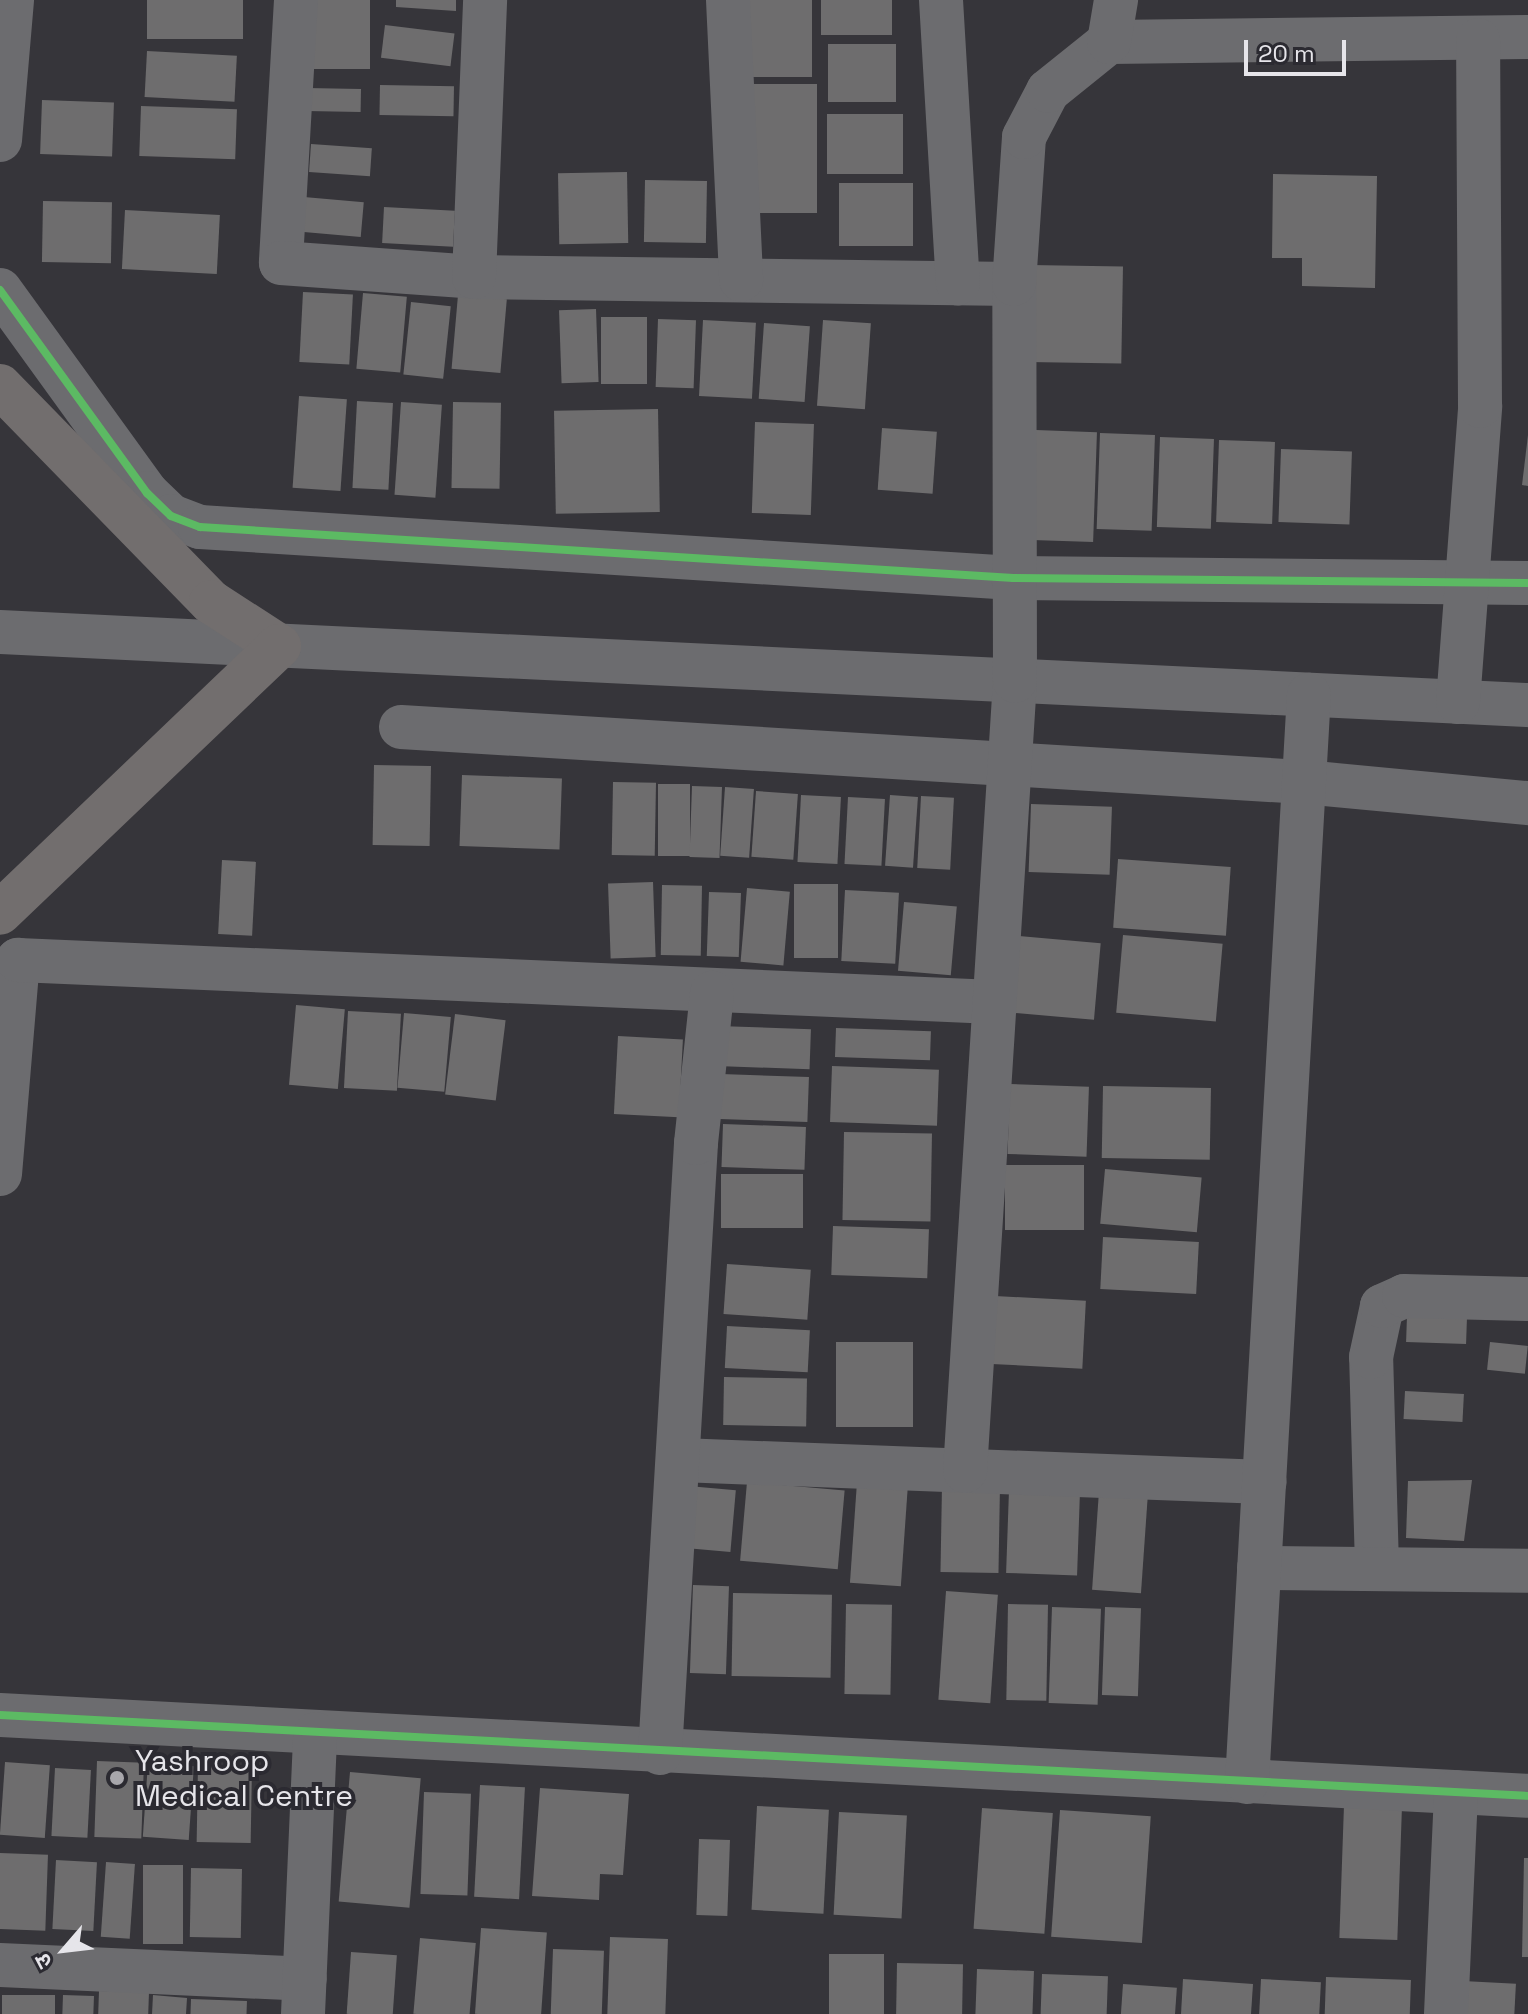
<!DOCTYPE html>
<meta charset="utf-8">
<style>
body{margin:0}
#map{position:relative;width:1528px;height:2014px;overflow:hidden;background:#36353a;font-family:"Space Grotesk","Noto Sans Devanagari",sans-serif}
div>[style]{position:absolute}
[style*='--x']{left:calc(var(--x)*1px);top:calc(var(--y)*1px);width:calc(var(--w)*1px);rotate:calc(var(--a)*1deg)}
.building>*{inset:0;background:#6e6d6e;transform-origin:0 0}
.minor>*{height:44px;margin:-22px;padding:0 22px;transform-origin:22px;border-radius:22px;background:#6c6c6f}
.major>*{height:44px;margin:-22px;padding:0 22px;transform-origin:22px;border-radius:22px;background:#726e6e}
.cycleway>*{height:8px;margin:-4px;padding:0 4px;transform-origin:4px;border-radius:4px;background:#5cba63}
.dots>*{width:22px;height:22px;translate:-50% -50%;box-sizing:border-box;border:4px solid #2b2a31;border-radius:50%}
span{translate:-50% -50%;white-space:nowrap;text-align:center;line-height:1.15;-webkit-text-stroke:8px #2b2a31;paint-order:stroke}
.poi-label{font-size:30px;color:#e6e5ea}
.left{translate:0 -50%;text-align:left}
.north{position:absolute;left:24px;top:1910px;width:80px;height:80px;-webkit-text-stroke:6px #2b2a31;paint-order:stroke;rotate:242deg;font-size:22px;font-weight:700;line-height:32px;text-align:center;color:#e6e5ea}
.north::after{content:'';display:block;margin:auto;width:28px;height:36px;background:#e6e5ea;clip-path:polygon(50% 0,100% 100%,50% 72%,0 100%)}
.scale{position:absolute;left:1244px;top:40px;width:102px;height:36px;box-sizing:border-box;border:4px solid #e6e5ea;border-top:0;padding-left:10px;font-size:24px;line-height:28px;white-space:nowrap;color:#e6e5ea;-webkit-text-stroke:6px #2b2a31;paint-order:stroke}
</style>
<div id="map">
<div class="building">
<i style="left:147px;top:0;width:96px;height:39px"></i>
<i style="left:313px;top:0;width:57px;height:69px"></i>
<i style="clip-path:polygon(396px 0,456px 0,456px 11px,396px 7px)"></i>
<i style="left:743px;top:0;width:69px;height:77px"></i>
<i style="left:821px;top:0;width:71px;height:35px"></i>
<i style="left:385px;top:25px;width:70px;height:33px;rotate:7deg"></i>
<i style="left:828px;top:44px;width:68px;height:58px"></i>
<i style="left:147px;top:51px;width:90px;height:46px;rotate:3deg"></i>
<i style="left:751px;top:84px;width:66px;height:129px"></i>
<i style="left:380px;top:85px;width:74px;height:30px;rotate:1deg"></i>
<i style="left:307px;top:88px;width:54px;height:23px;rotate:1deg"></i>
<i style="left:42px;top:100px;width:72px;height:54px;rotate:2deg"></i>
<i style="left:141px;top:106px;width:96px;height:50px;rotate:2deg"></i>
<i style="left:827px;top:114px;width:76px;height:60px"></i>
<i style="left:311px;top:144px;width:61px;height:28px;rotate:4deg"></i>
<i style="left:627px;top:172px;width:71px;height:69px;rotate:89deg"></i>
<i style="clip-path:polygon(1273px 174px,1377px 176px,1375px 288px,1302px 286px,1302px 258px,1272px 258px)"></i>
<i style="left:645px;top:180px;width:62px;height:62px;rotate:1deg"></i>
<i style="left:839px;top:183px;width:74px;height:63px"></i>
<i style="left:304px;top:197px;width:60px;height:35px;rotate:5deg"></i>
<i style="left:43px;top:201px;width:69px;height:61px;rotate:1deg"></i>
<i style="left:384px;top:207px;width:71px;height:36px;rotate:3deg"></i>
<i style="left:125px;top:210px;width:95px;height:59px;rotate:3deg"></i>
<i style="left:1030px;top:265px;width:93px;height:97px;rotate:1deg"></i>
<i style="left:303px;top:292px;width:50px;height:70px;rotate:3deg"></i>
<i style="left:363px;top:293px;width:44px;height:76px;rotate:5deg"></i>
<i style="left:458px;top:295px;width:49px;height:74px;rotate:5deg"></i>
<i style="left:411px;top:302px;width:40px;height:73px;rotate:6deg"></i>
<i style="left:596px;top:309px;width:73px;height:37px;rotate:88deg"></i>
<i style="left:601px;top:317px;width:46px;height:67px"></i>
<i style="left:658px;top:319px;width:38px;height:68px;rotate:2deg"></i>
<i style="left:703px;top:320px;width:53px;height:76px;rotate:3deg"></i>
<i style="left:823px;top:320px;width:48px;height:86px;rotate:4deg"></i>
<i style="left:764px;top:323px;width:46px;height:76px;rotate:4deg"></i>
<i style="left:299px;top:396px;width:48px;height:92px;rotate:4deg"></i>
<i style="left:357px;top:401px;width:36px;height:87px;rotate:3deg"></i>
<i style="left:401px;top:402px;width:41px;height:93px;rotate:4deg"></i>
<i style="left:453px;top:402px;width:48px;height:86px;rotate:1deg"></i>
<i style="left:658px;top:409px;width:103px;height:104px;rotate:89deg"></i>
<i style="left:755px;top:422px;width:59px;height:91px;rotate:2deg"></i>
<i style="left:882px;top:428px;width:55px;height:62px;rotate:4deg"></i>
<i style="left:1036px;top:430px;width:61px;height:110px;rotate:2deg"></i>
<i style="left:1100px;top:433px;width:55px;height:96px;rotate:2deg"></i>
<i style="clip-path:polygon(1528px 435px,1528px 486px,1522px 485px)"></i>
<i style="left:1160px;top:437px;width:54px;height:90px;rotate:2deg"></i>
<i style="left:1219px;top:440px;width:56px;height:82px;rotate:2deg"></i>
<i style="left:1281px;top:449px;width:71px;height:73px;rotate:2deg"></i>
<i style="left:374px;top:765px;width:57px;height:80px;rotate:1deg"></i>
<i style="left:462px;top:775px;width:100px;height:71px;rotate:2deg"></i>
<i style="left:613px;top:782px;width:43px;height:73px;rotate:1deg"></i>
<i style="left:658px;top:784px;width:32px;height:72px"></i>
<i style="left:692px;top:786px;width:30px;height:71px;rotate:2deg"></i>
<i style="left:725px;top:787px;width:29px;height:69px;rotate:4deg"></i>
<i style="left:756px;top:791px;width:42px;height:66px;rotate:4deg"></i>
<i style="left:801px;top:795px;width:40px;height:67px;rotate:3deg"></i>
<i style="left:890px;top:795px;width:28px;height:71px;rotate:4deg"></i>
<i style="left:921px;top:796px;width:33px;height:72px;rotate:3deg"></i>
<i style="left:848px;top:797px;width:37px;height:67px;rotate:3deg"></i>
<i style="left:1031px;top:804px;width:81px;height:68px;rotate:2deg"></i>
<i style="left:1118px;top:859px;width:113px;height:69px;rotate:4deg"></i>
<i style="left:222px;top:860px;width:34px;height:74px;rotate:3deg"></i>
<i style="left:653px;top:882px;width:75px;height:45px;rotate:88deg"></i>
<i style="left:794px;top:884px;width:44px;height:74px"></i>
<i style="left:662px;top:885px;width:40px;height:70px;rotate:1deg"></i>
<i style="left:747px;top:888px;width:43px;height:74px;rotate:5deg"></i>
<i style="left:845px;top:890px;width:54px;height:71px;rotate:3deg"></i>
<i style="left:709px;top:892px;width:32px;height:64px;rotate:2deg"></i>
<i style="left:904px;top:902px;width:53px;height:69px;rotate:5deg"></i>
<i style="left:1123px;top:935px;width:100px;height:78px;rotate:5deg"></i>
<i style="left:1019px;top:936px;width:82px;height:77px;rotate:5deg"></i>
<i style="left:296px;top:1005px;width:49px;height:80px;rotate:5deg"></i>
<i style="left:348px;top:1011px;width:53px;height:77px;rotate:3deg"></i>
<i style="left:404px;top:1013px;width:47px;height:75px;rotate:5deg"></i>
<i style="left:455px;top:1014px;width:51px;height:81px;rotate:7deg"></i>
<i style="left:718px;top:1026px;width:93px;height:40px;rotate:2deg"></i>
<i style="left:836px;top:1028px;width:95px;height:29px;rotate:2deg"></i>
<i style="left:618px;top:1036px;width:65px;height:78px;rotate:3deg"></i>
<i style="left:832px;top:1066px;width:107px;height:56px;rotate:2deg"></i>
<i style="left:721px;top:1074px;width:88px;height:45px;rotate:2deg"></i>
<i style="left:1010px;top:1084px;width:79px;height:70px;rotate:2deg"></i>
<i style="left:1103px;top:1086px;width:108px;height:72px;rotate:1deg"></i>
<i style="left:723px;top:1124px;width:83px;height:43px;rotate:2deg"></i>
<i style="left:844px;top:1132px;width:88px;height:88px;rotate:1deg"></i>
<i style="left:1005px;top:1165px;width:79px;height:65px"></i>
<i style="left:1105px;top:1169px;width:97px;height:55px;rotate:5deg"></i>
<i style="left:721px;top:1174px;width:82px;height:54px"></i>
<i style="left:833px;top:1226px;width:96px;height:49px;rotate:2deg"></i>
<i style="left:1103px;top:1237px;width:96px;height:52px;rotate:3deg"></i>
<i style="left:727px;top:1264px;width:84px;height:50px;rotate:4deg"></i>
<i style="left:995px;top:1296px;width:91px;height:68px;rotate:3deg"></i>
<i style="left:1407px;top:1316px;width:60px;height:26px;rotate:2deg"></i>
<i style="left:727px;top:1326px;width:83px;height:42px;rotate:3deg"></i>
<i style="left:836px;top:1342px;width:77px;height:85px"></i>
<i style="left:1490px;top:1342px;width:38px;height:28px;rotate:6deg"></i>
<i style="left:724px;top:1377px;width:83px;height:48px;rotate:1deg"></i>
<i style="left:1405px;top:1391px;width:59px;height:28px;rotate:3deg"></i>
<i style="clip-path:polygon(1472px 1480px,1464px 1541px,1406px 1538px,1408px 1481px)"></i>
<i style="left:747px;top:1482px;width:98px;height:79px;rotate:5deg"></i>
<i style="left:857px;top:1482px;width:51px;height:101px;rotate:4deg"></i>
<i style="left:942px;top:1485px;width:58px;height:87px;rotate:1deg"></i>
<i style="left:688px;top:1486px;width:48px;height:62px;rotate:5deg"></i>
<i style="left:1009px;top:1490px;width:71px;height:83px;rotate:2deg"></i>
<i style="left:1099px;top:1491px;width:49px;height:99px;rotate:4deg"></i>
<i style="left:693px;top:1585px;width:36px;height:88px;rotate:2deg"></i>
<i style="left:946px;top:1591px;width:52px;height:109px;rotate:4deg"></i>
<i style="left:733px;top:1593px;width:99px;height:83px;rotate:1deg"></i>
<i style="left:846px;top:1604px;width:46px;height:90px;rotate:1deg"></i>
<i style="left:1008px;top:1604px;width:40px;height:96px;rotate:1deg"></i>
<i style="left:1052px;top:1607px;width:49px;height:96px;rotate:2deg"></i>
<i style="left:1105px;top:1607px;width:36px;height:88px;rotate:2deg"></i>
<i style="left:97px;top:1761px;width:47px;height:76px;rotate:2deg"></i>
<i style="left:5px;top:1762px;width:45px;height:73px;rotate:4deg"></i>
<i style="left:148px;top:1763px;width:46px;height:74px;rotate:4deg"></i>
<i style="left:198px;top:1765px;width:54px;height:77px;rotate:1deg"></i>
<i style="left:55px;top:1768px;width:36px;height:68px;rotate:3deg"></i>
<i style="left:350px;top:1772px;width:71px;height:130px;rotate:5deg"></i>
<i style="left:480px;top:1785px;width:45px;height:112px;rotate:3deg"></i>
<i style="clip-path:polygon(540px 1788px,629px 1794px,623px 1875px,600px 1874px,599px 1900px,532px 1896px)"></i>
<i style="left:424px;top:1792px;width:47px;height:102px;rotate:2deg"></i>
<i style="left:1344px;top:1805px;width:58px;height:133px;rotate:2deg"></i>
<i style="left:757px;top:1806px;width:72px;height:104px;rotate:3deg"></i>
<i style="left:982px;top:1808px;width:71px;height:121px;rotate:4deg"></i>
<i style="left:1060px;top:1810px;width:91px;height:127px;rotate:4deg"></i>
<i style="left:839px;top:1812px;width:68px;height:103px;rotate:3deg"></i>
<i style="left:699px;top:1839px;width:31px;height:76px;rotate:2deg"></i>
<i style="left:0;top:1853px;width:48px;height:76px;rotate:2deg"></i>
<i style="clip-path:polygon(1524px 1858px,1528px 1858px,1528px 1957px,1522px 1957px)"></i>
<i style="left:56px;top:1860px;width:41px;height:69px;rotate:3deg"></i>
<i style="left:106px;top:1862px;width:29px;height:75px;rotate:4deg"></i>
<i style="left:143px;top:1865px;width:40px;height:79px"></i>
<i style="left:191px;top:1868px;width:51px;height:69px;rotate:1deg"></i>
<i style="left:481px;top:1928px;width:66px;height:86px;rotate:4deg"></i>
<i style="left:610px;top:1937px;width:58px;height:77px;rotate:2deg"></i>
<i style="left:420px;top:1938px;width:56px;height:76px;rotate:5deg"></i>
<i style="left:553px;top:1949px;width:51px;height:65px;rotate:2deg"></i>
<i style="left:351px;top:1952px;width:46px;height:62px;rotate:4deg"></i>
<i style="left:829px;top:1954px;width:55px;height:60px"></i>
<i style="left:897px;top:1963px;width:66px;height:51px;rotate:1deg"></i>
<i style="left:977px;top:1969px;width:57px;height:45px;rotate:2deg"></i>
<i style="left:1042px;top:1974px;width:66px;height:40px;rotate:2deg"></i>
<i style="left:1326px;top:1977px;width:85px;height:37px;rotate:2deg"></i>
<i style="clip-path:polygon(1183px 1979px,1253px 1984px,1251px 2014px,1181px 2014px)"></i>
<i style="left:1261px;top:1979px;width:60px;height:35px;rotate:3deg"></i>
<i style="left:1463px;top:1981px;width:53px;height:33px;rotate:3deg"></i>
<i style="left:1123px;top:1984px;width:54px;height:30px;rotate:4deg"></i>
<i style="left:99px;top:1991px;width:50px;height:23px;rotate:2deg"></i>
<i style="left:2px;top:1995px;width:53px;height:19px"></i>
<i style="left:63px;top:1995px;width:31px;height:19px;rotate:2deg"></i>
<i style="clip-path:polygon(153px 1995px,187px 1998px,186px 2014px,152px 2014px)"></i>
<i style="left:191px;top:1999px;width:56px;height:15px;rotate:2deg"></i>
</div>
<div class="minor">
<i style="--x:296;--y:0;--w:263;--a:93.3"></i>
<i style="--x:281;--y:263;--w:194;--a:4.1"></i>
<i style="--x:474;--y:277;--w:540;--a:0.74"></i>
<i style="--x:728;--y:0;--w:280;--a:87.3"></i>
<i style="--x:941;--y:0;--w:284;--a:86.6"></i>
<i style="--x:1109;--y:42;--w:419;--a:-0.7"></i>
<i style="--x:0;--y:140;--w:141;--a:-85.1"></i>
<i style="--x:474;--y:277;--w:277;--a:-87.7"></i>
<i style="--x:0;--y:290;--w:251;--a:54.1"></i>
<i style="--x:147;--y:493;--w:33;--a:44"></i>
<i style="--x:171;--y:516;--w:31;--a:21"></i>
<i style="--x:200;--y:527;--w:815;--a:3.59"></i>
<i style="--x:1013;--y:578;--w:515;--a:0.56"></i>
<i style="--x:0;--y:632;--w:1530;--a:2.74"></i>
<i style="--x:1458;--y:702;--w:297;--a:-85.7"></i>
<i style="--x:1480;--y:406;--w:366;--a:-90.3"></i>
<i style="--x:401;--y:727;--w:905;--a:3.49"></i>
<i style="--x:1304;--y:782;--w:225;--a:5.4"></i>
<i style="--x:0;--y:1174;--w:215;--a:-85.2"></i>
<i style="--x:18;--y:960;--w:977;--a:2.46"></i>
<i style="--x:680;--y:1460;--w:585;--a:2.15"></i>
<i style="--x:965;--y:1471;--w:792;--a:-86.38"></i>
<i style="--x:1015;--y:681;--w:397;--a:-90.1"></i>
<i style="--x:1014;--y:284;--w:147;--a:-86.1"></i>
<i style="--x:1024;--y:137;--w:52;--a:-62.4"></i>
<i style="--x:1048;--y:91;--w:78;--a:-38.8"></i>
<i style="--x:1109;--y:42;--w:43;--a:-80.5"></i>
<i style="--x:1377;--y:1567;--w:210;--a:-91.6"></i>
<i style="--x:1371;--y:1357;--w:52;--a:-77.8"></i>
<i style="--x:1382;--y:1306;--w:24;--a:-24"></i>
<i style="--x:1404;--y:1296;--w:124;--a:1.4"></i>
<i style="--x:1259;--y:1568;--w:269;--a:0.6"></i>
<i style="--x:0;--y:1715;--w:1530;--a:3.03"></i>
<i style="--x:660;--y:1753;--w:611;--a:-86.62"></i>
<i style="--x:696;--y:1143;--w:151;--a:-83.9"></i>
<i style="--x:1247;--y:1782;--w:1089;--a:-86.74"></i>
<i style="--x:0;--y:1965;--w:305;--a:2.6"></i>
<i style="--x:303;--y:2014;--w:280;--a:-87.5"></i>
<i style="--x:1446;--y:2014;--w:222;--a:-87.4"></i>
</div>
<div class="major">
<i style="--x:0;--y:386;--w:302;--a:45.7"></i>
<i style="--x:211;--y:602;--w:81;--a:32.9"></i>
<i style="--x:279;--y:646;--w:386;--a:136.3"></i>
</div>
<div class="cycleway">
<i style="--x:0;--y:290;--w:251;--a:54.1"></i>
<i style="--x:147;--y:493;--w:33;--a:44"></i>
<i style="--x:171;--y:516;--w:31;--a:21"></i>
<i style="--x:200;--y:527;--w:815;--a:3.59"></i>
<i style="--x:1013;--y:578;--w:515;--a:0.56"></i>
<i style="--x:0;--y:1715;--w:1530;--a:3.03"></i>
</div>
<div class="dots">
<i style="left:117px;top:1778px;background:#a8a7ac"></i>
</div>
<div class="poi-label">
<span class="left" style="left:135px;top:1778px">Yashroop<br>Medical Centre</span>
</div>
<div class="north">उ</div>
<div class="scale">20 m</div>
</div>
